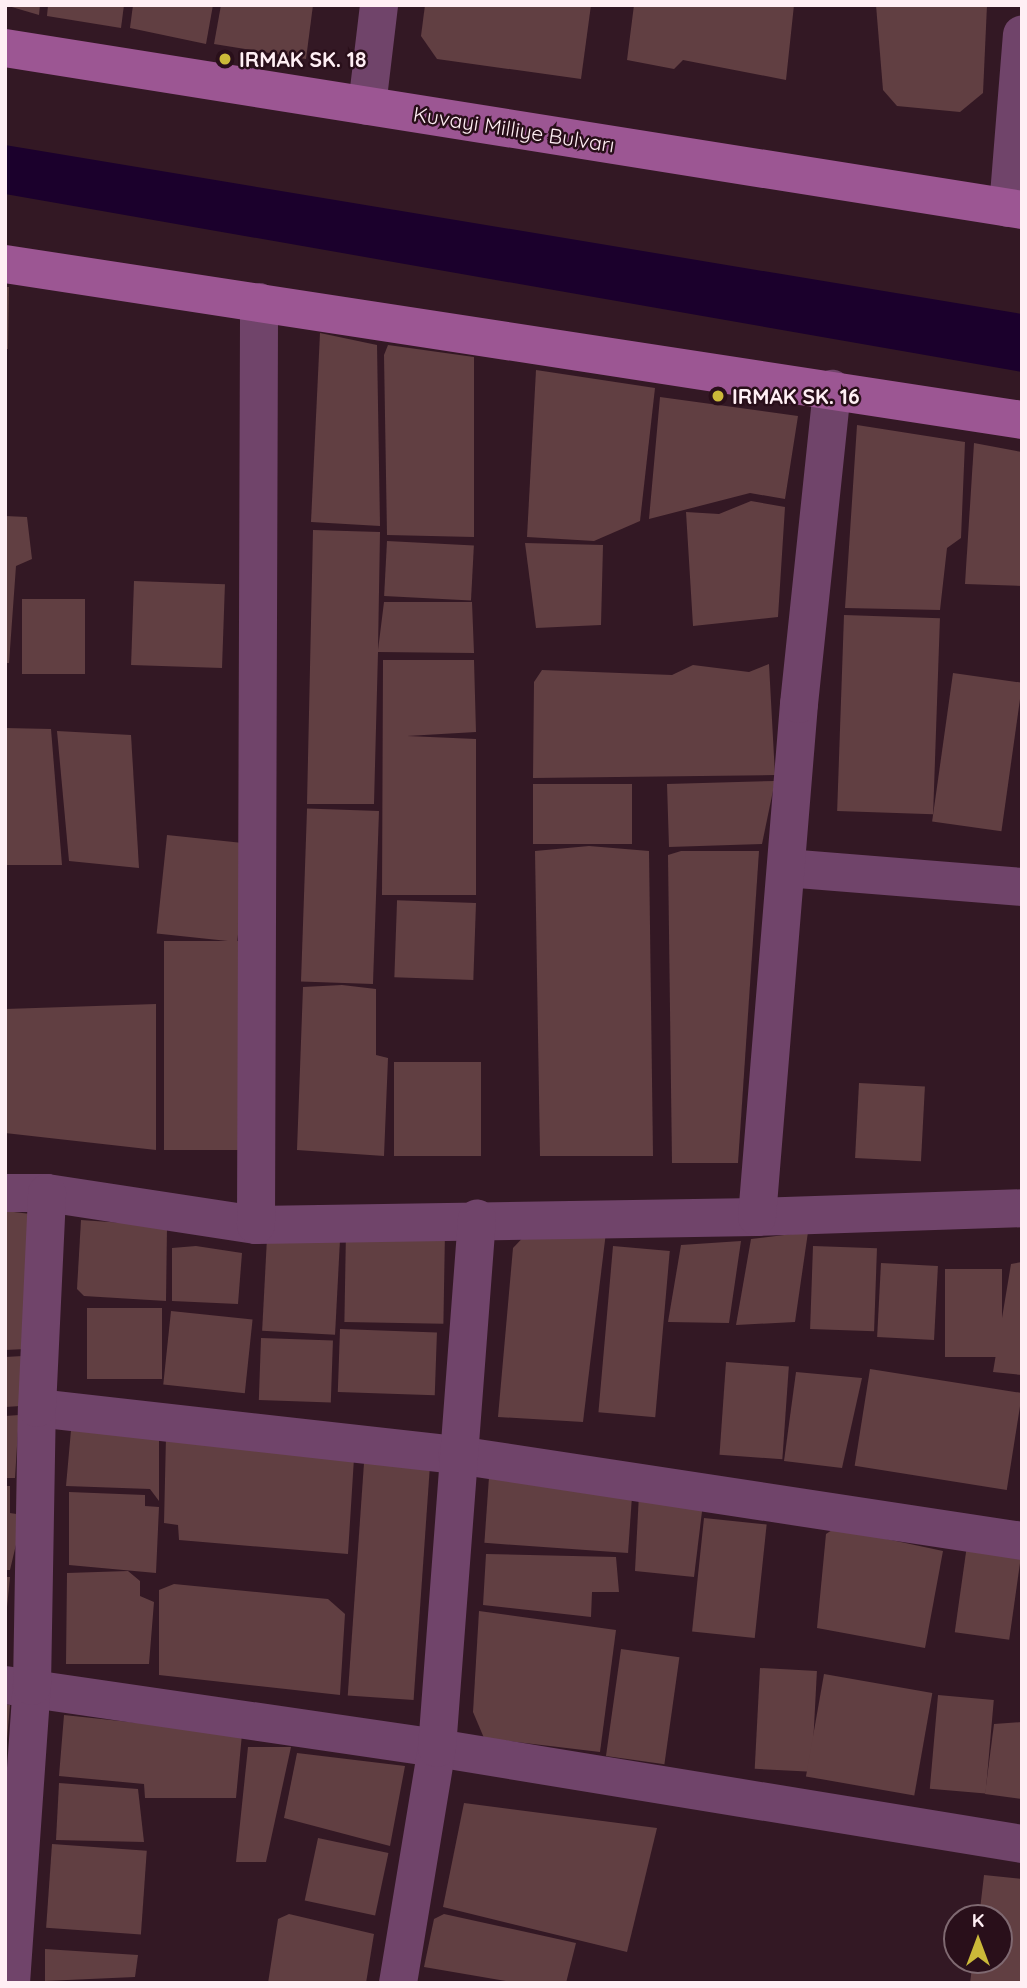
<!DOCTYPE html>
<meta charset="utf-8">
<style>
body{margin:0}
#map{position:relative;width:1027px;height:1988px;overflow:hidden;background:#331824;font-family:Quicksand,sans-serif}
div>[style]{position:absolute}
[style*='--x']{left:calc(var(--x)*1px);top:calc(var(--y)*1px);width:calc(var(--w)*1px);rotate:calc(var(--a)*1deg)}
.water>*{inset:0;background:#1b002c}
.building>*{inset:0;background:#613f42;transform-origin:0 0}
.street>*{height:38px;margin:-19px;padding:0 19px;transform-origin:19px;border-radius:19px;background:#70446a}
.secondary>*{height:38px;margin:-19px;padding:0 19px;transform-origin:19px;border-radius:19px;background:#9c5693}
.dots>*{width:19px;height:19px;translate:-50% -50%;box-sizing:border-box;border:4px solid #290f1a;border-radius:50%}
span{translate:-50% -50%;white-space:nowrap;text-align:center;line-height:1.15;-webkit-text-stroke:5px #290f1a;paint-order:stroke}
.poi-label{font-size:21px;color:#ffeff4;font-weight:700}
.left{translate:0 -50%;text-align:left}
.street-label{font-size:21px;color:#ffeff4}
.frame{position:absolute;inset:0;border:7px solid #ffeff4;pointer-events:none}
.north{position:absolute;left:943px;top:1904px;width:70px;height:70px;box-sizing:border-box;background:#290f1a;border:2px solid #7f6971;border-radius:50%;rotate:0deg;font-size:19px;font-weight:700;line-height:28px;text-align:center;color:#ffeff4}
.north::after{content:'';display:block;margin:auto;width:24px;height:32px;background:#cbb939;clip-path:polygon(50% 0,100% 100%,50% 72%,0 100%)}
</style>
<div id="map">
<div class="water">
<i style="clip-path:polygon(5px 145px,1022px 314px,1022px 372px,5px 194px)"></i>
</div>
<div class="building">
<i style="clip-path:polygon(5px 5px,40px 5px,39px 15px)"></i>
<i style="clip-path:polygon(48px 5px,124px 5px,121px 28px,47px 16px)"></i>
<i style="clip-path:polygon(133px 5px,213px 5px,206px 44px,130px 28px)"></i>
<i style="clip-path:polygon(221px 5px,313px 5px,306px 59px,214px 44px)"></i>
<i style="clip-path:polygon(425px 5px,591px 5px,581px 79px,437px 59px,421px 36px)"></i>
<i style="clip-path:polygon(634px 5px,794px 5px,786px 80px,683px 60px,674px 69px,627px 60px)"></i>
<i style="clip-path:polygon(876px 5px,987px 5px,983px 93px,960px 112px,897px 106px,883px 90px)"></i>
<i style="clip-path:polygon(5px 287px,9px 287px,8px 349px,5px 349px)"></i>
<i style="clip-path:polygon(320px 333px,377px 345px,380px 526px,311px 522px)"></i>
<i style="clip-path:polygon(388px 345px,474px 357px,474px 537px,387px 535px,384px 355px)"></i>
<i style="clip-path:polygon(536px 370px,655px 388px,640px 521px,594px 541px,527px 537px)"></i>
<i style="clip-path:polygon(660px 397px,798px 416px,785px 499px,750px 493px,649px 519px)"></i>
<i style="clip-path:polygon(857px 425px,965px 442px,961px 538px,947px 548px,940px 610px,845px 608px)"></i>
<i style="clip-path:polygon(974px 443px,1022px 452px,1022px 586px,965px 584px)"></i>
<i style="clip-path:polygon(751px 501px,785px 507px,778px 617px,693px 626px,686px 512px,719px 514px)"></i>
<i style="clip-path:polygon(5px 516px,27px 517px,32px 559px,16px 566px,9px 663px,5px 663px)"></i>
<i style="clip-path:polygon(313px 530px,380px 532px,378px 650px,384px 602px,472px 602px,474px 653px,378px 652px,374px 804px,307px 804px)"></i>
<i style="left:387px;top:541px;width:87px;height:55px;rotate:3deg"></i>
<i style="clip-path:polygon(525px 543px,603px 545px,601px 625px,536px 628px)"></i>
<i style="left:134px;top:581px;width:91px;height:84px;rotate:2deg"></i>
<i style="left:22px;top:599px;width:63px;height:75px"></i>
<i style="left:844px;top:615px;width:96px;height:196px;rotate:2deg"></i>
<i style="clip-path:polygon(383px 660px,474px 660px,476px 732px,407px 736px,476px 739px,476px 895px,382px 895px)"></i>
<i style="clip-path:polygon(769px 664px,775px 775px,533px 778px,534px 682px,542px 670px,672px 675px,693px 665px,749px 672px)"></i>
<i style="left:953px;top:673px;width:70px;height:150px;rotate:8deg"></i>
<i style="clip-path:polygon(5px 728px,51px 729px,62px 865px,5px 865px)"></i>
<i style="clip-path:polygon(57px 731px,131px 735px,139px 868px,69px 861px)"></i>
<i style="clip-path:polygon(775px 781px,762px 844px,669px 847px,667px 784px)"></i>
<i style="left:533px;top:784px;width:99px;height:60px"></i>
<i style="left:379px;top:811px;width:173px;height:72px;rotate:92deg"></i>
<i style="left:167px;top:835px;width:81px;height:99px;rotate:6deg"></i>
<i style="clip-path:polygon(589px 846px,649px 851px,653px 1156px,540px 1156px,535px 851px)"></i>
<i style="clip-path:polygon(681px 851px,759px 851px,738px 1163px,672px 1163px,668px 855px)"></i>
<i style="left:476px;top:903px;width:77px;height:79px;rotate:92deg"></i>
<i style="left:164px;top:941px;width:81px;height:209px"></i>
<i style="clip-path:polygon(342px 985px,376px 989px,376px 1055px,388px 1058px,384px 1156px,297px 1150px,303px 987px)"></i>
<i style="clip-path:polygon(156px 1004px,156px 1150px,5px 1133px,5px 1009px)"></i>
<i style="left:394px;top:1062px;width:87px;height:94px"></i>
<i style="left:859px;top:1083px;width:66px;height:75px;rotate:3deg"></i>
<i style="clip-path:polygon(5px 1211px,31px 1214px,26px 1349px,5px 1350px)"></i>
<i style="clip-path:polygon(81px 1220px,167px 1226px,166px 1301px,84px 1296px,77px 1289px)"></i>
<i style="clip-path:polygon(532px 1228px,606px 1232px,583px 1422px,498px 1417px,513px 1248px)"></i>
<i style="left:346px;top:1230px;width:99px;height:92px;rotate:1deg"></i>
<i style="clip-path:polygon(808px 1232px,795px 1322px,736px 1325px,751px 1239px)"></i>
<i style="left:267px;top:1238px;width:73px;height:93px;rotate:3deg"></i>
<i style="clip-path:polygon(741px 1241px,729px 1323px,668px 1322px,681px 1245px)"></i>
<i style="clip-path:polygon(196px 1246px,242px 1253px,238px 1304px,172px 1301px,172px 1248px)"></i>
<i style="left:613px;top:1246px;width:57px;height:167px;rotate:5deg"></i>
<i style="left:813px;top:1246px;width:64px;height:83px;rotate:2deg"></i>
<i style="clip-path:polygon(1022px 1262px,1022px 1375px,993px 1372px,1011px 1264px)"></i>
<i style="left:881px;top:1263px;width:57px;height:74px;rotate:3deg"></i>
<i style="left:945px;top:1269px;width:57px;height:88px"></i>
<i style="left:87px;top:1308px;width:75px;height:71px"></i>
<i style="left:171px;top:1311px;width:82px;height:74px;rotate:6deg"></i>
<i style="left:340px;top:1329px;width:97px;height:63px;rotate:2deg"></i>
<i style="left:261px;top:1338px;width:72px;height:62px;rotate:2deg"></i>
<i style="clip-path:polygon(23px 1356px,21px 1406px,5px 1407px,5px 1357px)"></i>
<i style="left:726px;top:1362px;width:63px;height:93px;rotate:4deg"></i>
<i style="left:870px;top:1369px;width:154px;height:98px;rotate:9deg"></i>
<i style="clip-path:polygon(796px 1372px,862px 1378px,842px 1468px,784px 1461px)"></i>
<i style="clip-path:polygon(19px 1415px,15px 1478px,5px 1478px,5px 1416px)"></i>
<i style="clip-path:polygon(72px 1419px,159px 1423px,159px 1501px,150px 1489px,66px 1486px)"></i>
<i style="clip-path:polygon(166px 1436px,354px 1458px,348px 1554px,179px 1540px,178px 1525px,164px 1523px)"></i>
<i style="left:364px;top:1463px;width:66px;height:233px;rotate:4deg"></i>
<i style="left:489px;top:1477px;width:144px;height:66px;rotate:4deg"></i>
<i style="clip-path:polygon(5px 1486px,10px 1486px,10px 1513px,23px 1515px,10px 1570px,5px 1570px)"></i>
<i style="clip-path:polygon(69px 1492px,145px 1495px,145px 1506px,159px 1507px,156px 1573px,69px 1565px)"></i>
<i style="clip-path:polygon(639px 1494px,704px 1495px,694px 1577px,635px 1571px)"></i>
<i style="left:704px;top:1518px;width:63px;height:114px;rotate:6deg"></i>
<i style="clip-path:polygon(835px 1528px,943px 1551px,925px 1648px,817px 1628px,826px 1534px)"></i>
<i style="left:967px;top:1545px;width:55px;height:88px;rotate:8deg"></i>
<i style="clip-path:polygon(486px 1554px,616px 1557px,619px 1592px,592px 1592px,591px 1617px,483px 1605px)"></i>
<i style="clip-path:polygon(128px 1571px,140px 1581px,140px 1596px,154px 1602px,149px 1664px,66px 1664px,67px 1573px)"></i>
<i style="clip-path:polygon(5px 1577px,10px 1577px,7px 1607px,5px 1607px)"></i>
<i style="clip-path:polygon(174px 1584px,328px 1599px,345px 1614px,340px 1695px,159px 1675px,159px 1590px)"></i>
<i style="clip-path:polygon(479px 1611px,616px 1630px,600px 1752px,484px 1738px,473px 1712px)"></i>
<i style="left:621px;top:1649px;width:59px;height:108px;rotate:8deg"></i>
<i style="left:760px;top:1668px;width:57px;height:101px;rotate:3deg"></i>
<i style="left:824px;top:1674px;width:110px;height:104px;rotate:10deg"></i>
<i style="left:938px;top:1695px;width:56px;height:94px;rotate:5deg"></i>
<i style="clip-path:polygon(5px 1704px,10px 1705px,7px 1739px,5px 1739px)"></i>
<i style="clip-path:polygon(64px 1715px,242px 1734px,236px 1798px,145px 1798px,144px 1784px,59px 1776px)"></i>
<i style="clip-path:polygon(1022px 1722px,1022px 1799px,985px 1794px,994px 1724px)"></i>
<i style="clip-path:polygon(248px 1747px,291px 1747px,266px 1862px,236px 1862px)"></i>
<i style="clip-path:polygon(297px 1753px,405px 1766px,390px 1846px,284px 1818px)"></i>
<i style="clip-path:polygon(59px 1783px,138px 1789px,144px 1842px,56px 1840px)"></i>
<i style="clip-path:polygon(464px 1803px,657px 1828px,627px 1952px,443px 1907px)"></i>
<i style="left:318px;top:1838px;width:72px;height:64px;rotate:12deg"></i>
<i style="left:52px;top:1844px;width:95px;height:84px;rotate:4deg"></i>
<i style="clip-path:polygon(984px 1875px,1022px 1879px,1022px 1983px,970px 1983px,973px 1960px,999px 1960px,999px 1918px,979px 1918px)"></i>
<i style="clip-path:polygon(289px 1914px,374px 1934px,366px 1983px,268px 1983px,278px 1919px)"></i>
<i style="clip-path:polygon(444px 1914px,576px 1943px,566px 1983px,518px 1983px,424px 1967px,434px 1919px)"></i>
<i style="clip-path:polygon(45px 1949px,138px 1955px,135px 1977px,45px 1981px)"></i>
</div>
<div class="street">
<i style="--x:367;--y:106;--w:102;--a:-83.2"></i>
<i style="--x:1008;--y:208;--w:174;--a:-85.4"></i>
<i style="--x:786;--y:868;--w:237;--a:4.6"></i>
<i style="--x:5;--y:1193;--w:42;--a:0"></i>
<i style="--x:47;--y:1193;--w:211;--a:8.7"></i>
<i style="--x:256;--y:1225;--w:501;--a:-0.91"></i>
<i style="--x:757;--y:1217;--w:265;--a:-1.9"></i>
<i style="--x:757;--y:1217;--w:515;--a:-85.32"></i>
<i style="--x:799;--y:704;--w:317;--a:-84"></i>
<i style="--x:256;--y:1225;--w:923;--a:-89.81"></i>
<i style="--x:37;--y:1408;--w:423;--a:6.4"></i>
<i style="--x:457;--y:1455;--w:572;--a:8.65"></i>
<i style="--x:5;--y:1685;--w:437;--a:8.3"></i>
<i style="--x:437;--y:1748;--w:593;--a:9.32"></i>
<i style="--x:11;--y:1983;--w:298;--a:-86"></i>
<i style="--x:32;--y:1686;--w:278;--a:-89"></i>
<i style="--x:37;--y:1408;--w:215;--a:-87.3"></i>
<i style="--x:398;--y:1983;--w:238;--a:-80.6"></i>
<i style="--x:437;--y:1748;--w:531;--a:-85.68"></i>
</div>
<div class="secondary">
<i style="--x:5;--y:48;--w:1030;--a:9.05"></i>
<i style="--x:5;--y:264;--w:1029;--a:8.72"></i>
</div>
<div class="dots">
<i style="left:225px;top:59px;background:#cbb939"></i>
<i style="left:718px;top:396px;background:#cbb939"></i>
</div>
<div class="poi-label">
<span class="left" style="left:239px;top:59px">IRMAK SK. 18</span>
<span class="left" style="left:732px;top:396px">IRMAK SK. 16</span>
</div>
<div class="street-label">
<span style="left:514px;top:129px;rotate:9deg">Kuvayi Milliye Bulvarı</span>
</div>
<div class="frame"></div>
<div class="north">K</div>
</div>
